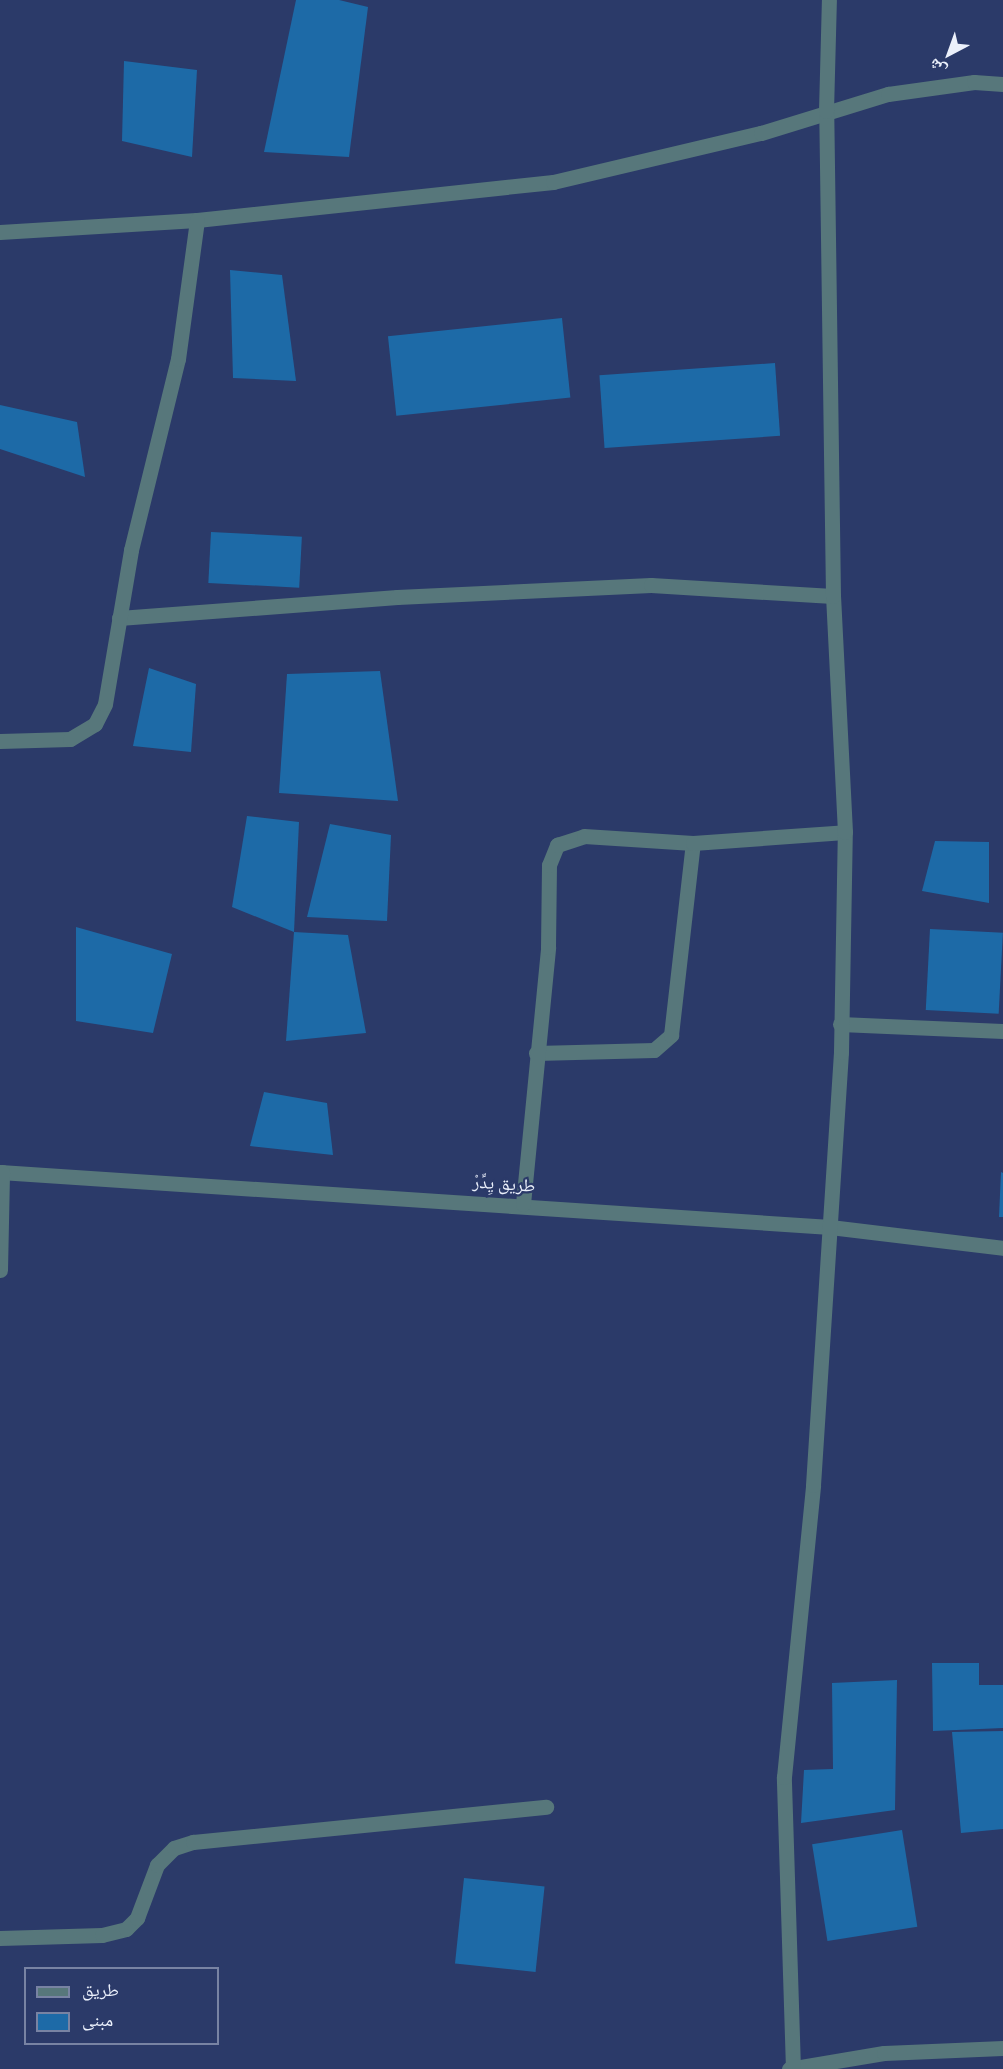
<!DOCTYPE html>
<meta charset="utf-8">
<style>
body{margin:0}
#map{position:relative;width:1003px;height:2069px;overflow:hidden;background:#2b3a69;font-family:Ubuntu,"Noto Naskh Arabic",sans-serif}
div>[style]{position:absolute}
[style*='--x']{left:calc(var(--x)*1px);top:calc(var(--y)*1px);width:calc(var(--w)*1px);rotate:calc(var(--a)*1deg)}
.building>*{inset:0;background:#1d6aa7;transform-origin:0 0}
.minor>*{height:15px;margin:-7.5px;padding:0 7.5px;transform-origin:7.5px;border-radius:7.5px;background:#57777b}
span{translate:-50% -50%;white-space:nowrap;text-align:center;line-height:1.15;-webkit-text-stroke:4.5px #2b3a69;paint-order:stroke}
.street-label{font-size:18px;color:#ebf0fb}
.legend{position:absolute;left:24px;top:1967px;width:195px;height:78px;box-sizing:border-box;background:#2b3a69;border:2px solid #7883a3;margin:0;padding:8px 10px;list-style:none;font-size:18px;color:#ebf0fb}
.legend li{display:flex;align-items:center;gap:12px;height:30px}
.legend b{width:30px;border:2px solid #7883a3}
.north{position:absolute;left:919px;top:24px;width:60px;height:60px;-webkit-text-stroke:4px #2b3a69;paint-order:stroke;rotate:221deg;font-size:16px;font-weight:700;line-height:24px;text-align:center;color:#ebf0fb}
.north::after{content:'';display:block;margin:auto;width:21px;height:27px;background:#ebf0fb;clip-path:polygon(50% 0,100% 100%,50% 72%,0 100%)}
</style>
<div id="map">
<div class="building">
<i style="clip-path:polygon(296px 0,339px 0,368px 7px,349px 157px,264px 152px)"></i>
<i style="clip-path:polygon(124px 61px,197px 70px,192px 157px,122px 141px)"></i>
<i style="clip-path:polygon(230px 270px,282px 275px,296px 381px,233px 378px)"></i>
<i style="left:562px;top:318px;width:80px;height:175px;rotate:84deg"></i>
<i style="left:775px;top:363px;width:73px;height:176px;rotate:86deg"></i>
<i style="clip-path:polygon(0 405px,77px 422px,85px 477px,0 449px)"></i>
<i style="left:211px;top:532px;width:91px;height:51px;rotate:3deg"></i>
<i style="clip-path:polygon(149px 668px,196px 684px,191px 752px,133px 746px)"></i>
<i style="clip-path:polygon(380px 671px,398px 801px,279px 793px,287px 674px)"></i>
<i style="clip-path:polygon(247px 816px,299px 822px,294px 932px,232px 907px)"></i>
<i style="clip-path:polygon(330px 824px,391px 835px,387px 921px,307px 917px)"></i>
<i style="clip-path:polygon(935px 841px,989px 842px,989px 903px,922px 891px)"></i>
<i style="clip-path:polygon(76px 927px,172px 954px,153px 1033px,76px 1021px)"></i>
<i style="left:930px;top:929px;width:73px;height:81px;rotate:3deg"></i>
<i style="clip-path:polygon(294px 932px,348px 935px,366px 1033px,286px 1041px)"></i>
<i style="clip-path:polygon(264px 1092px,327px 1103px,333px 1155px,250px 1146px)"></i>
<i style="clip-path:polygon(1001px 1172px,1003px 1173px,1003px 1217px,999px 1217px)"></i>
<i style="clip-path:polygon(932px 1663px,979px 1663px,979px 1685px,1003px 1685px,1003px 1728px,933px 1731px)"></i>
<i style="clip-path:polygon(897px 1680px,895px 1810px,801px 1823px,804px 1770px,833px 1769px,832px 1683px)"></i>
<i style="clip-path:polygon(1003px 1731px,1003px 1829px,961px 1833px,952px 1732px)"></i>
<i style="left:902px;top:1830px;width:98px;height:91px;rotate:81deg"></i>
<i style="left:464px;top:1878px;width:81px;height:86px;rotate:6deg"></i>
</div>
<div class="minor">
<i style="--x:0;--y:232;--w:197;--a:-3.5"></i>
<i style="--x:197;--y:220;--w:358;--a:-6.1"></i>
<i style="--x:553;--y:182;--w:214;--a:-13.3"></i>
<i style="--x:761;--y:133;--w:133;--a:-17.1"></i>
<i style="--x:888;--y:94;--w:87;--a:-7.9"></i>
<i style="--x:974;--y:82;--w:29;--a:4"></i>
<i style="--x:119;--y:618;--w:279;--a:-4.3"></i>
<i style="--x:397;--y:597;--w:254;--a:-2.7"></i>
<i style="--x:651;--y:585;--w:182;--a:3.5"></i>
<i style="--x:0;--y:741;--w:70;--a:-1.6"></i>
<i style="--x:70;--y:739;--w:29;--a:-31"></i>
<i style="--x:95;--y:724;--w:22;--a:-63"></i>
<i style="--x:105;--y:704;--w:156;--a:-80.4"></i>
<i style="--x:131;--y:550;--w:197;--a:-76.2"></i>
<i style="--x:178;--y:359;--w:140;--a:-82.2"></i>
<i style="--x:840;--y:1024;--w:163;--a:2.5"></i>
<i style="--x:536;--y:1053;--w:118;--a:-1.5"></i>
<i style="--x:654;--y:1050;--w:23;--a:-41"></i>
<i style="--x:671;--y:1035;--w:193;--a:-83.5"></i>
<i style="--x:0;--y:1172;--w:832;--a:3.79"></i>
<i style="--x:830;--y:1227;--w:174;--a:6.9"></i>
<i style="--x:523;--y:1204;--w:258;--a:-84.4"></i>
<i style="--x:548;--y:947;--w:82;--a:-89.3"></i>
<i style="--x:549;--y:865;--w:22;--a:-68"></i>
<i style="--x:557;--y:845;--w:28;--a:-18"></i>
<i style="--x:584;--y:836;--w:109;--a:3.7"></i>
<i style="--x:693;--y:843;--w:152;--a:-4.1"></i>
<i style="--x:0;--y:1270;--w:98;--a:-88.8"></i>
<i style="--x:0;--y:1938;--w:102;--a:-1.7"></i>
<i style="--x:102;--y:1935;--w:25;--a:-14"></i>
<i style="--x:126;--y:1929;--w:16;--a:-45"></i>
<i style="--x:137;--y:1918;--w:57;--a:-69.3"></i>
<i style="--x:157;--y:1865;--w:24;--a:-45"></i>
<i style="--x:174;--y:1848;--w:20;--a:-18"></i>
<i style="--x:193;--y:1842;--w:355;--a:-5.7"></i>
<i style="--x:789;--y:2069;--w:96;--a:-9.6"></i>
<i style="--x:884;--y:2053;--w:119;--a:-2.4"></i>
<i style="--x:793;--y:2069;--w:292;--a:-91.8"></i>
<i style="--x:784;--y:1777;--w:293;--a:-84.3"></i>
<i style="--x:813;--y:1485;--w:434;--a:-86.3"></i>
<i style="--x:841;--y:1052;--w:220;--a:-89"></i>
<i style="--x:845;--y:832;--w:236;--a:-92.9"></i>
<i style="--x:833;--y:596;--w:485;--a:-90.8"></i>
<i style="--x:826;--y:111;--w:111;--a:-88.5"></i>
</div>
<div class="street-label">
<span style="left:504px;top:1183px;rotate:4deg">طريق يِدِّرْ</span>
</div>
<ul class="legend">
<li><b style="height:8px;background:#57777b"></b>طريق</li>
<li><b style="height:16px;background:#1d6aa7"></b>مبنى</li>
</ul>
<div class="north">ش</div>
</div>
